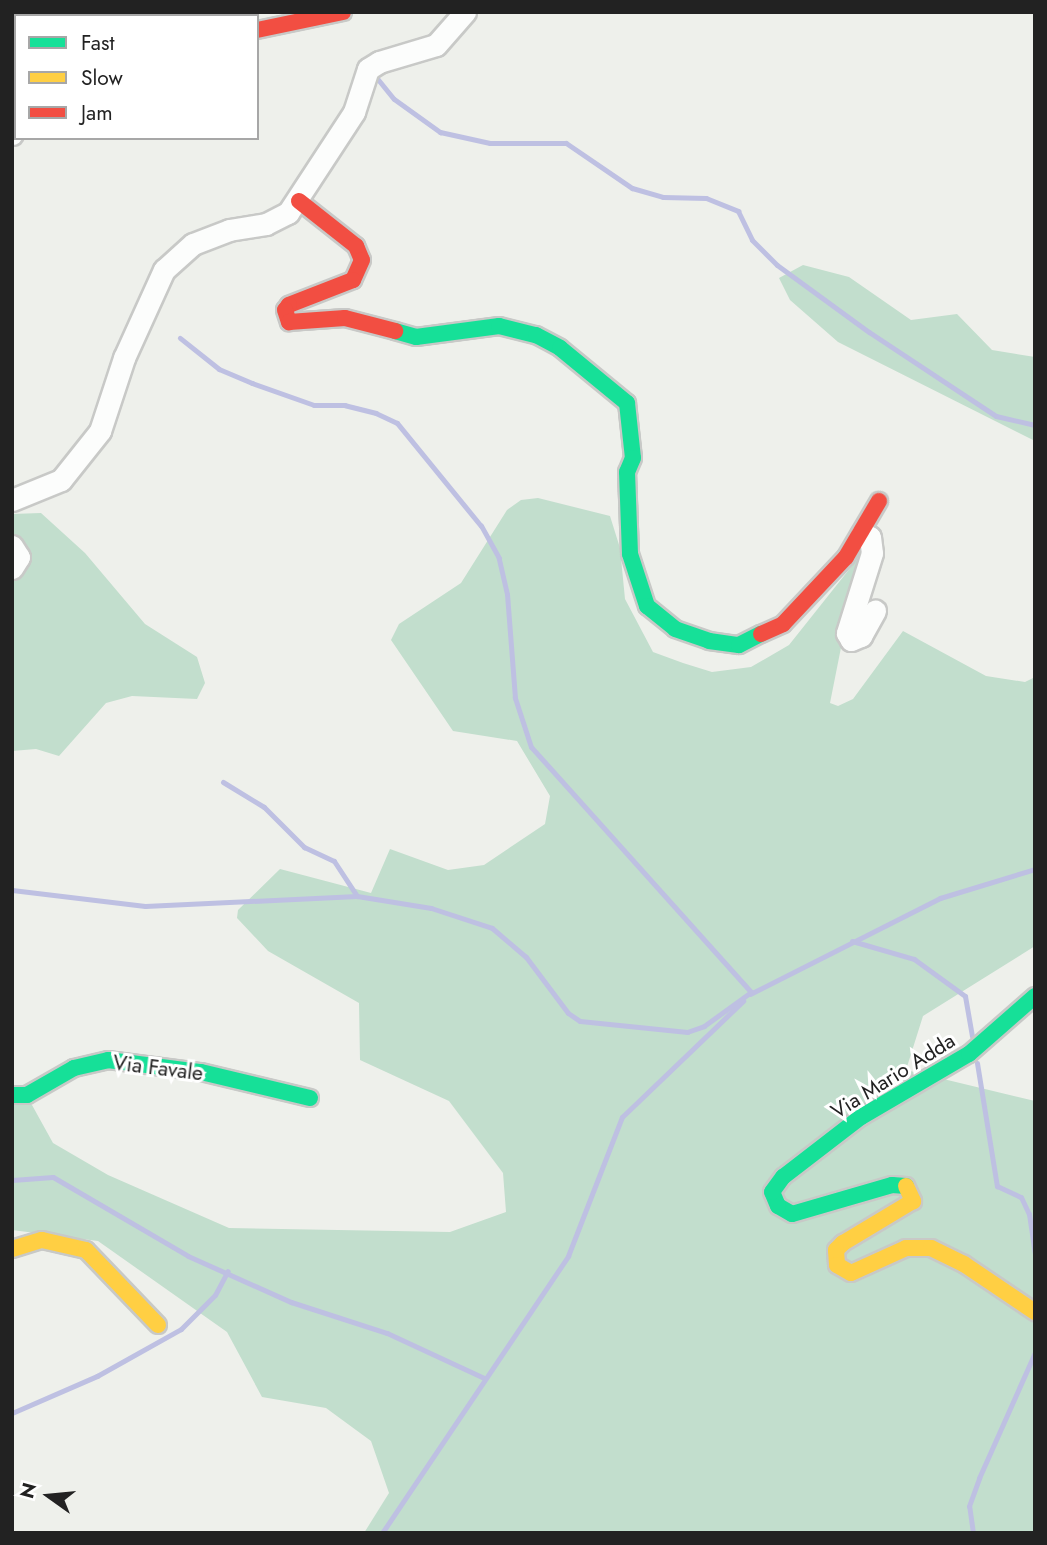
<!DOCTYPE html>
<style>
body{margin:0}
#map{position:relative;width:1047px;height:1545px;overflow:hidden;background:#eef0eb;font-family:Jost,sans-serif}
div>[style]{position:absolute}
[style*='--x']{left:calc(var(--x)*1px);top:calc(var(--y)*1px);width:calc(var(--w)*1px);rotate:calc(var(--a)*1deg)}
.forest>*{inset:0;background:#c2decd}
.stream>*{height:5px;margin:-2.5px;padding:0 2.5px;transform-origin:2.5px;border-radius:2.5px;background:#bec0e2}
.roads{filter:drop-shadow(2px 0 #c8c9c7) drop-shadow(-2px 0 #c8c9c7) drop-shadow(0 2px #c8c9c7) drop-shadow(0 -2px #c8c9c7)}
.street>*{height:21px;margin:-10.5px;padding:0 10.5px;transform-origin:10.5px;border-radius:10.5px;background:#fcfdfc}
.fast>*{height:16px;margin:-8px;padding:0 8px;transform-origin:8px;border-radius:8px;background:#16e098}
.slow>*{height:16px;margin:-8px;padding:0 8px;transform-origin:8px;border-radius:8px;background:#ffcf43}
.jam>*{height:16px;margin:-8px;padding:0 8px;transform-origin:8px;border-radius:8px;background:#f24e42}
span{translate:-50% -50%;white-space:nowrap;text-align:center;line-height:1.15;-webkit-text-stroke:6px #fff;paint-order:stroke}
.street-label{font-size:21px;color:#222}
.frame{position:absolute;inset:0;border:14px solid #222;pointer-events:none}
.legend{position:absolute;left:14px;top:14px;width:245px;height:126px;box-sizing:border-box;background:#fff;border:2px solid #a7a7a7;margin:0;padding:9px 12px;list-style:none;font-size:21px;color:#222}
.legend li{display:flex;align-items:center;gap:14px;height:35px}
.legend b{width:35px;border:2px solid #a7a7a7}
.north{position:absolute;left:14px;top:1461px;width:70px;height:70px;-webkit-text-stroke:5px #fff;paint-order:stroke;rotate:285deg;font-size:19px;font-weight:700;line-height:28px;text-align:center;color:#222}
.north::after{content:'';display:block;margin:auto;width:24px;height:32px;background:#222;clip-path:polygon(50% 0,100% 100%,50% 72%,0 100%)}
</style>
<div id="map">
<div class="forest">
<i style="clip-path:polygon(803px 265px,849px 277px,911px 320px,957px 314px,992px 350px,1035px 357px,1035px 441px,838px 342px,790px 300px,779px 278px)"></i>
<i style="clip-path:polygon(538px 498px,610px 516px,620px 548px,625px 599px,653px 652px,683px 663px,712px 672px,751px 667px,789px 645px,859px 557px,830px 703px,838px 706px,853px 699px,903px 631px,986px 676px,1025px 682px,1035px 677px,1035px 946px,923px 1016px,906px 1070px,1035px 1101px,1035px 1533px,364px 1533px,389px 1493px,371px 1441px,326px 1408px,262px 1397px,227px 1332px,98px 1241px,12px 1230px,12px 1102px,32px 1105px,53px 1143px,108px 1175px,229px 1228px,450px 1232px,506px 1212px,503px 1173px,449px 1101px,360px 1060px,359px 1003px,268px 951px,237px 918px,238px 910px,280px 869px,371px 893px,390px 849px,448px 870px,484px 865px,545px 824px,550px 796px,517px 741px,453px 731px,391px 640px,399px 624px,461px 583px,507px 510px,521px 500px)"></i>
<i style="clip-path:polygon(41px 513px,85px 553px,145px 624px,197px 657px,205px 683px,197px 699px,132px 696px,106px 703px,59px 756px,36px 749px,12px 751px,12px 514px)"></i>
</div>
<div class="stream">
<i style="--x:376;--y:77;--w:28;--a:51"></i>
<i style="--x:394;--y:99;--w:57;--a:35.7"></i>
<i style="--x:440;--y:132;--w:51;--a:12.4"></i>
<i style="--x:490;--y:143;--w:76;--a:0"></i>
<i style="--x:566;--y:143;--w:80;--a:34.3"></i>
<i style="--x:632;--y:188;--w:32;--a:16"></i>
<i style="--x:663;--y:197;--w:43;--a:1.3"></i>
<i style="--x:706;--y:198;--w:35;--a:22"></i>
<i style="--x:738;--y:211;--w:32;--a:64"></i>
<i style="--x:752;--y:240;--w:35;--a:45"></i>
<i style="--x:777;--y:265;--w:114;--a:36.1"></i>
<i style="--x:869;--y:332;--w:152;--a:33.5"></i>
<i style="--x:996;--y:416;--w:40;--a:13"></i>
<i style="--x:223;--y:782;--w:48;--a:31.4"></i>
<i style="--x:264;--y:807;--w:57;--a:45"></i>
<i style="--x:304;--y:847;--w:33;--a:25"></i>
<i style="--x:334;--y:861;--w:42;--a:56.7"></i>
<i style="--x:12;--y:890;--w:134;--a:6.9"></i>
<i style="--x:145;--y:906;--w:212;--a:-2.7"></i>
<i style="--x:357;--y:896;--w:75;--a:9.2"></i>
<i style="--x:431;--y:908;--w:64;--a:18.2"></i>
<i style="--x:492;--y:928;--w:45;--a:40.5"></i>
<i style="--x:526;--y:957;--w:70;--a:53.1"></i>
<i style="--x:568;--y:1013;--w:14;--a:34"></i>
<i style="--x:580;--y:1021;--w:108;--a:5.9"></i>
<i style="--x:687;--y:1032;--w:18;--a:-19"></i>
<i style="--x:704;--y:1026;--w:58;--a:-35.9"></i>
<i style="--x:751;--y:992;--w:329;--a:-131.9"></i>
<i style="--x:531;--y:747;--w:52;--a:-108.1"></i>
<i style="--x:515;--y:698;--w:104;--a:-94.4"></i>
<i style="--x:507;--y:594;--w:37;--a:-103"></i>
<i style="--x:499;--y:558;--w:37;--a:-119"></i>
<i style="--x:481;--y:526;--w:133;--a:-129.2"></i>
<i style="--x:397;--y:423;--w:23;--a:-155"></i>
<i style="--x:376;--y:413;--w:32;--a:-166"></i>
<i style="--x:345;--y:405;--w:31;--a:180"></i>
<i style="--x:314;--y:405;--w:66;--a:-160.5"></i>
<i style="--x:252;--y:383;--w:36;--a:-157"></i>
<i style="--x:219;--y:369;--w:50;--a:-141.5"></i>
<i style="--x:852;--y:941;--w:65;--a:16.2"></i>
<i style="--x:914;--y:959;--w:63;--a:36"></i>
<i style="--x:965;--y:996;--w:41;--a:80.1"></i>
<i style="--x:750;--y:994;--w:213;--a:-26.8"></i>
<i style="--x:940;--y:898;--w:99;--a:-17"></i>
<i style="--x:977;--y:1063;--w:125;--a:80.8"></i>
<i style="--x:997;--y:1186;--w:26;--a:25"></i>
<i style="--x:1021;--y:1197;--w:19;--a:65"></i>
<i style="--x:1029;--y:1214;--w:40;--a:81.5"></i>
<i style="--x:12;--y:1180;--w:41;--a:-4.2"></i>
<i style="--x:53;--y:1177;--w:156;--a:30.3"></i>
<i style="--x:188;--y:1256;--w:113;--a:24.1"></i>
<i style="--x:291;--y:1302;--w:101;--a:17.9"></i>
<i style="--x:387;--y:1333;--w:107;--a:24.9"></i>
<i style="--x:12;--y:1413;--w:93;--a:-23.5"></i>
<i style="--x:97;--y:1376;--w:96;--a:-29.2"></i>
<i style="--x:181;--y:1329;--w:48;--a:-45"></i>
<i style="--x:215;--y:1295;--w:27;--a:-62"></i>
<i style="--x:382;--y:1533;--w:334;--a:-56.1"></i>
<i style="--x:568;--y:1256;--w:149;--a:-68.8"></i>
<i style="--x:622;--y:1117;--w:168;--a:-43.8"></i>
<i style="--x:973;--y:1533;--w:27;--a:-98"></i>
<i style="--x:969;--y:1506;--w:30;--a:-70"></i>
<i style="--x:979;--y:1478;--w:138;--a:-66"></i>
</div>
<div class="roads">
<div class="street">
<i style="--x:12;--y:82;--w:4;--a:-14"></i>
<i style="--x:12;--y:134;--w:36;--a:-84"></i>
<i style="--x:12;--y:500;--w:53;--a:-22.2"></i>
<i style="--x:61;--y:480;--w:63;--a:-51.5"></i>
<i style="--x:100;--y:431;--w:77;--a:-71.8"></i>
<i style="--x:124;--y:358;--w:97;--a:-65.6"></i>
<i style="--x:164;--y:270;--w:39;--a:-42"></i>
<i style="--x:193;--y:244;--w:39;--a:-21"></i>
<i style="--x:229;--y:230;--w:37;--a:-9"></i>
<i style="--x:266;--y:224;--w:25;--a:-27"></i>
<i style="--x:288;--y:213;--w:121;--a:-56.8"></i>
<i style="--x:354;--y:112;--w:45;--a:-72"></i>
<i style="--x:368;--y:69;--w:13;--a:-32"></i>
<i style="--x:379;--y:62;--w:59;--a:-16.6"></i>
<i style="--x:436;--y:45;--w:44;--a:-48.7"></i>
<i style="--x:861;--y:535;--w:9;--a:13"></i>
<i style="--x:870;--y:537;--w:16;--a:83"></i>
<i style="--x:872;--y:553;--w:84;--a:107.4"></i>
<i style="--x:847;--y:633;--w:8;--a:60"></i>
<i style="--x:851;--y:640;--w:11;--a:-22"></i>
<i style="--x:861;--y:636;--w:29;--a:-61"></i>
<i style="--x:12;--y:546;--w:13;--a:58"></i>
<i style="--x:19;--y:557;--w:13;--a:122"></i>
</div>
<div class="fast">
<i style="--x:395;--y:331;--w:22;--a:16"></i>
<i style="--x:416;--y:337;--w:84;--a:-7.5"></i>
<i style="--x:499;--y:326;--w:38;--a:14"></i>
<i style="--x:536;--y:335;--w:27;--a:28"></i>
<i style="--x:560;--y:348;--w:87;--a:39.4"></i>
<i style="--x:627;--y:403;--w:55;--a:83.8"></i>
<i style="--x:633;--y:458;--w:15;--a:113"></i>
<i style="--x:627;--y:472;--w:82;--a:87.9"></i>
<i style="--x:630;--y:554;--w:55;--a:71.9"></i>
<i style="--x:647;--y:606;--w:36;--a:39"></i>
<i style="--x:675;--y:629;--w:36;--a:19"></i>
<i style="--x:709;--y:641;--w:30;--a:8"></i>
<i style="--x:739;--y:645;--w:25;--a:-27"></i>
<i style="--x:12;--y:1095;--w:15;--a:0"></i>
<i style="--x:27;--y:1095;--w:54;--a:-29.9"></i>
<i style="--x:74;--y:1068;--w:35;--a:-13"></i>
<i style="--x:108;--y:1060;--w:94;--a:7.4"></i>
<i style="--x:201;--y:1072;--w:112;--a:13.4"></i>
<i style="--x:906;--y:1186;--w:14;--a:-176"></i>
<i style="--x:892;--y:1185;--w:104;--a:163.8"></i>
<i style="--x:792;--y:1214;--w:16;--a:-150"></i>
<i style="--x:778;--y:1206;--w:15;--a:-113"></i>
<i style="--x:772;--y:1192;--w:19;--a:-54"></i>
<i style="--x:783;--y:1177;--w:98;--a:-37.6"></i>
<i style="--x:861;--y:1117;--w:125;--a:-30.3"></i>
<i style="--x:969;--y:1054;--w:88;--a:-41.3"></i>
</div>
<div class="slow">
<i style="--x:906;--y:1186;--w:17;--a:65"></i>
<i style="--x:913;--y:1201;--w:82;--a:149"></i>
<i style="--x:843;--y:1243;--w:10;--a:135"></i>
<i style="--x:836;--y:1250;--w:15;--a:86"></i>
<i style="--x:837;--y:1265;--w:16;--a:30"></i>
<i style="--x:851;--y:1273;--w:60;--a:-24.4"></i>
<i style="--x:906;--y:1248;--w:25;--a:0"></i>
<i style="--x:931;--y:1248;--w:37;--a:26"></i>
<i style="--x:964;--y:1264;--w:86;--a:34.1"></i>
<i style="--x:12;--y:1249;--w:31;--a:-17"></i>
<i style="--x:42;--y:1240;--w:45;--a:12.8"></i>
<i style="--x:86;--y:1250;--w:104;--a:46.2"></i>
</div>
<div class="jam">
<i style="--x:257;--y:30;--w:88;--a:-11.8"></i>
<i style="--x:299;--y:201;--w:73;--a:38.3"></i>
<i style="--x:356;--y:246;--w:15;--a:67"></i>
<i style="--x:362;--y:260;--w:22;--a:114"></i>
<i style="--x:353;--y:280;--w:69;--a:158.7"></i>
<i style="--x:289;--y:305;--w:6;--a:129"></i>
<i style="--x:285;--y:310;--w:13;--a:72"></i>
<i style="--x:289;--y:322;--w:56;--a:-4.1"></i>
<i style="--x:345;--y:318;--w:52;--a:14.6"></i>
<i style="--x:761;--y:634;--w:24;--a:-24"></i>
<i style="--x:783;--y:624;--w:92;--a:-46.8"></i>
<i style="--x:846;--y:557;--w:65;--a:-59.5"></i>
</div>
</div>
<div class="street-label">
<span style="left:158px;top:1068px;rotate:7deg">Via Favale</span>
<span style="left:893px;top:1076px;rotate:-32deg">Via Mario Adda</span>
</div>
<div class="frame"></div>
<ul class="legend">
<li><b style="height:9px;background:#16e098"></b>Fast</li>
<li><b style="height:9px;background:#ffcf43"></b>Slow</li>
<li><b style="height:9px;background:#f24e42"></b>Jam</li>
</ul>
<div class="north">N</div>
</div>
